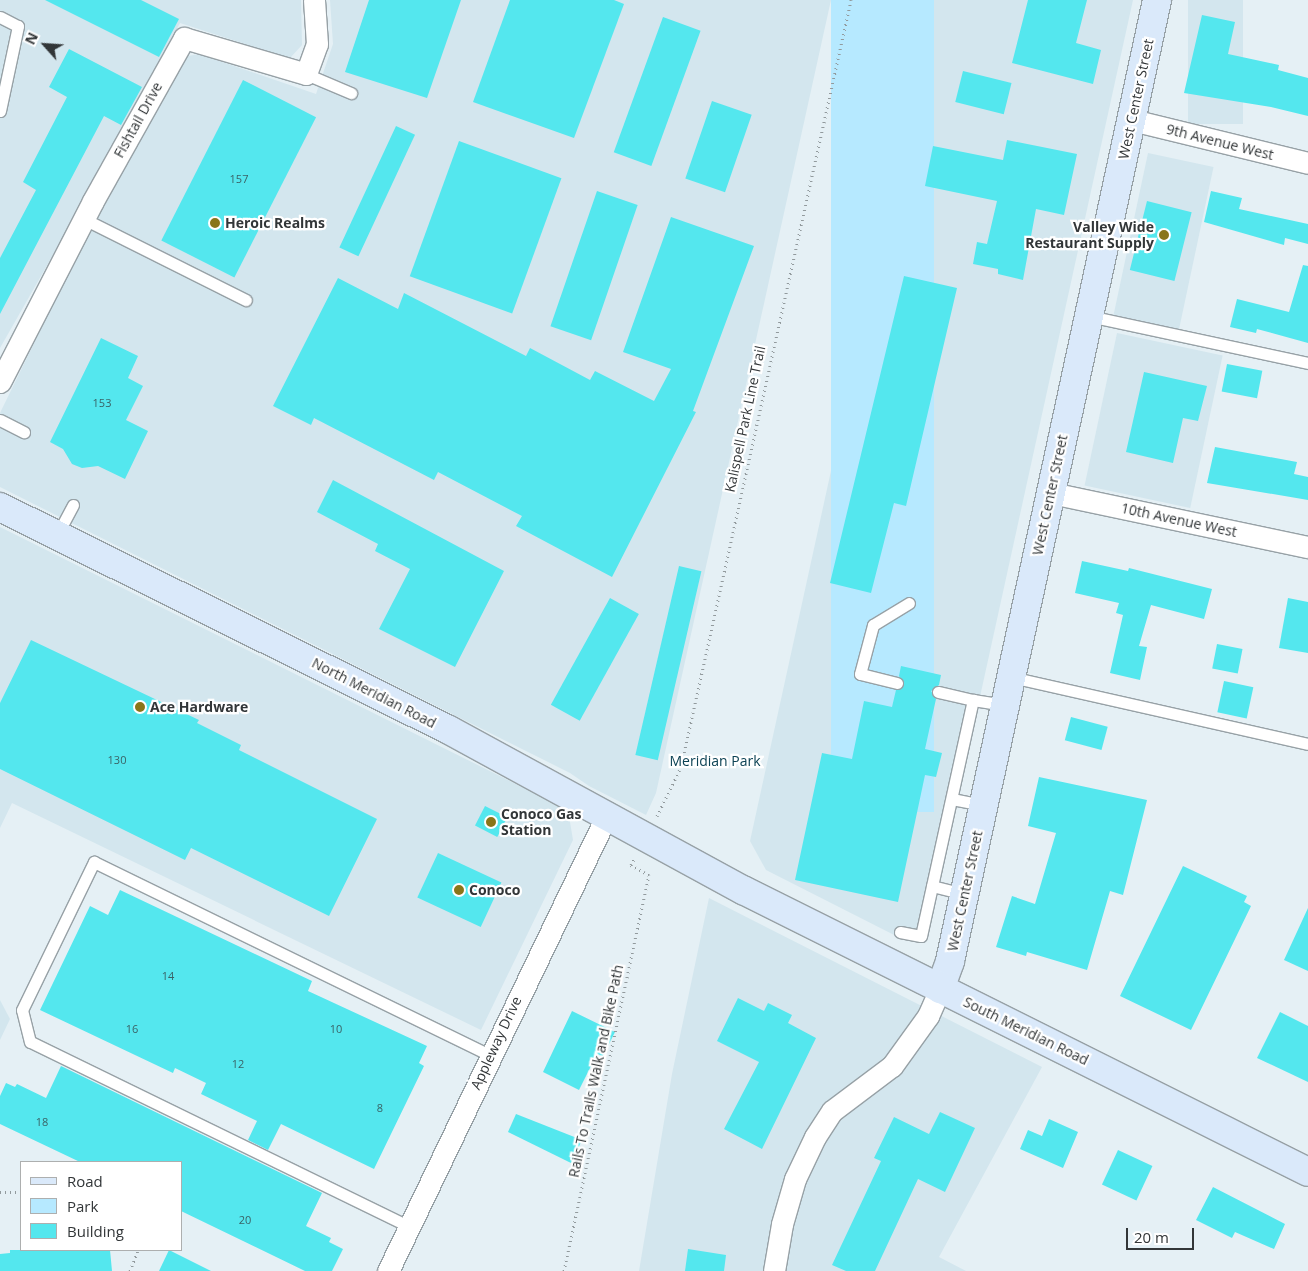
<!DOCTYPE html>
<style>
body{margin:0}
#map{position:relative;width:1308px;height:1271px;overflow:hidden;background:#e5f0f5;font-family:"Open Sans",sans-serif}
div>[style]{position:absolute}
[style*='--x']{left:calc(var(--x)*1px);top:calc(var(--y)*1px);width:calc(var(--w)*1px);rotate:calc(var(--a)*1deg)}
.built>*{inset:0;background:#d3e6ee;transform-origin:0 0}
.green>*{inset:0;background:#b6e9ff;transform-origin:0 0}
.building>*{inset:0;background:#54e7ee;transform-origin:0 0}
.path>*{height:3px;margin-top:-1.5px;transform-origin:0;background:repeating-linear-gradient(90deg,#929a9d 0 1px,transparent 0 5px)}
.roads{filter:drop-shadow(1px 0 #97a1a6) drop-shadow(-1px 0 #97a1a6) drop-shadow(0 1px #97a1a6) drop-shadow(0 -1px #97a1a6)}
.lane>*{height:11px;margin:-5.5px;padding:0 5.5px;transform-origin:5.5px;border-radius:5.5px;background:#fff}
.street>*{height:21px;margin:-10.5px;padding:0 10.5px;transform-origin:10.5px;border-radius:10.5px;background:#fff}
.secondary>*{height:28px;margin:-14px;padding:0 14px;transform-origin:14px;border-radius:14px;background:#dae9fa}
.dots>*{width:14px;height:14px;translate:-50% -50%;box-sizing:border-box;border:2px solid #fff;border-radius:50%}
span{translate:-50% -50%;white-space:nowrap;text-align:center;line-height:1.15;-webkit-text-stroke:4.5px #fff;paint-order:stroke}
.number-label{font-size:11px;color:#3a6266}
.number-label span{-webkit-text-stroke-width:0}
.street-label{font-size:14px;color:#323638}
.poi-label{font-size:14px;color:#323638;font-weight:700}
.left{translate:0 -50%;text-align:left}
.right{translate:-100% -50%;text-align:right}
.park-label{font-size:14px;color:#0c4254}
.legend{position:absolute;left:20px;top:1161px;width:162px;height:90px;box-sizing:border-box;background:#fff;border:1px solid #adafaf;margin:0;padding:6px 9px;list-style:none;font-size:15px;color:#323638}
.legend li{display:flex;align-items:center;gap:10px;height:25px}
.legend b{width:25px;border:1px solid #adafaf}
.north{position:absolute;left:20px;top:20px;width:50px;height:50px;-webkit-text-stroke:4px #fff;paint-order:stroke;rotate:296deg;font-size:14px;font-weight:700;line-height:20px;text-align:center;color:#323638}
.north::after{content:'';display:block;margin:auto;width:18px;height:22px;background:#323638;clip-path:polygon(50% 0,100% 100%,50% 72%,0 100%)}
.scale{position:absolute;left:1126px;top:1228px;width:68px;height:22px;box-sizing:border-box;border:2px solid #323638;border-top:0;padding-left:6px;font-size:15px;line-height:18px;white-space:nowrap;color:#323638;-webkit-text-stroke:4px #fff;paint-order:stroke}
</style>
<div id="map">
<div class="built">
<i style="clip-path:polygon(0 0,301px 0,302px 45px,291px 57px,285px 57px,180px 23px,123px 132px,0 348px)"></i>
<i style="clip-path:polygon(330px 0,831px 0,656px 793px,646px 815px,589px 786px,570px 773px,0 487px,0 413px,101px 206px,182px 61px,188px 56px,199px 54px,316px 94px,333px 44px)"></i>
<i style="clip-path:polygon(934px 0,1133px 0,929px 929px,904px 940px,766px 870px,750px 841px)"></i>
<i style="left:1188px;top:0;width:55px;height:124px"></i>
<i style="left:1148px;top:153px;width:67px;height:166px;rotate:12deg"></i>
<i style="left:1117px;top:333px;width:108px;height:156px;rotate:12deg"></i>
<i style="clip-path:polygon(0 527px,568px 810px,573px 840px,481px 1030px,12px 803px,0 828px)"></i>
<i style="clip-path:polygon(709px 898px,1042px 1067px,939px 1257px,966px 1271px,639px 1271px,672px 1074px)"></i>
<i style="clip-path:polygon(0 1000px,10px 1019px,0 1040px)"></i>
</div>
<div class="green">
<i style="left:831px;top:0;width:103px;height:812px"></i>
</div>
<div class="building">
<i style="clip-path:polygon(45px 0,141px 0,179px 19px,159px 57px)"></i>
<i style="clip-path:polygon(369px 0,461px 0,427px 98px,345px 72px)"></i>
<i style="clip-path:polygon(510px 0,614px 0,624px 4px,574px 138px,473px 102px)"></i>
<i style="clip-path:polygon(1028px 0,1087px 0,1076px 43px,1101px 50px,1093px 84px,1012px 63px)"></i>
<i style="clip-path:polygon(1202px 15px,1235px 22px,1228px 54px,1279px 65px,1278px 70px,1308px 78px,1308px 116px,1271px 107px,1184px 93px)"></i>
<i style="left:663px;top:17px;width:40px;height:144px;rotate:20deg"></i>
<i style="clip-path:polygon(69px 49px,142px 87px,121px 125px,104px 116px,0 314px,0 258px,36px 190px,23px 182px,67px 97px,49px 87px)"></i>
<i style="left:963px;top:71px;width:50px;height:32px;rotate:14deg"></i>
<i style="left:243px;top:80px;width:82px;height:180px;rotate:27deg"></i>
<i style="left:712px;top:101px;width:42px;height:82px;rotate:19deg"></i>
<i style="left:396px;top:126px;width:21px;height:134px;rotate:25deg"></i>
<i style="clip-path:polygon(1007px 140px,1077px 154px,1064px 215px,1036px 209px,1023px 280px,998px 274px,998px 269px,973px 264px,977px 242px,987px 244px,997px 201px,925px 186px,933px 146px,1003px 160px)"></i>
<i style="left:459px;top:141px;width:109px;height:144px;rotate:20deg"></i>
<i style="left:597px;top:191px;width:43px;height:143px;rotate:19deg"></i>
<i style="clip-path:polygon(1211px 191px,1242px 198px,1239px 209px,1308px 224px,1308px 244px,1285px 238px,1284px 245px,1204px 222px)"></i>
<i style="left:1147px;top:201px;width:46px;height:71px;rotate:14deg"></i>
<i style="clip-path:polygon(671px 217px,754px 246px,693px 411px,696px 412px,612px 577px,516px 526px,522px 516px,438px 472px,434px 480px,314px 418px,311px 425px,273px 406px,338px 278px,398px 309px,404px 293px,526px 356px,530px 348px,590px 380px,595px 371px,654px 401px,671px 369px,623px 352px)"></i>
<i style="clip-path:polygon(1303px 265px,1308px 266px,1308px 343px,1257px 329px,1256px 333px,1230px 327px,1237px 299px,1289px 312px)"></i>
<i style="clip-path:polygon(904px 276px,957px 288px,906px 506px,894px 503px,871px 593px,830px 583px)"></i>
<i style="clip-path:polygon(101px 338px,138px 356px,128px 378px,143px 386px,126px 420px,148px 431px,125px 479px,98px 466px,82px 468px,72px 464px,63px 449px,50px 442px)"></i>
<i style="left:1227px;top:364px;width:36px;height:28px;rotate:11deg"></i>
<i style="clip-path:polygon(1144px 372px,1207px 386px,1198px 421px,1183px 418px,1173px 463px,1126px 452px)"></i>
<i style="clip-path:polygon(1215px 447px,1297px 462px,1294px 474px,1308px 477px,1308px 500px,1207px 483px)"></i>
<i style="clip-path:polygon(333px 480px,504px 571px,455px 667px,379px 629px,410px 569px,375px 551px,378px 544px,317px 512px)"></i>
<i style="clip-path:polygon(1082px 561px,1128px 571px,1129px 568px,1212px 589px,1204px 619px,1151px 605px,1139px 646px,1147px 647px,1140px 680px,1110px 673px,1123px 615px,1116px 613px,1119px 603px,1075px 593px)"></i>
<i style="left:679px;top:566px;width:23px;height:194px;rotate:13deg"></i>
<i style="left:610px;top:598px;width:33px;height:122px;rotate:29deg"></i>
<i style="clip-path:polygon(1288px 598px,1308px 602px,1308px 653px,1279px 648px)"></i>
<i style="clip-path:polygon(31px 640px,199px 720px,197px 723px,241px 745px,239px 750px,377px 819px,329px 916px,191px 848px,185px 860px,0 769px,0 703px)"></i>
<i style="left:1217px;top:644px;width:26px;height:25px;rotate:11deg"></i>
<i style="clip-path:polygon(901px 666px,941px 675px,939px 685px,931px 691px,936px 699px,925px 749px,942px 753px,936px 777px,925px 775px,898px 902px,795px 880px,822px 753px,852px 759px,864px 701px,892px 707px,896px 690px,904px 684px,899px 676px)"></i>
<i style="left:1224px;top:681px;width:30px;height:32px;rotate:12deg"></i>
<i style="left:1071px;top:717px;width:38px;height:24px;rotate:15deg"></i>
<i style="clip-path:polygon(1039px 777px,1147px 800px,1123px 895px,1110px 891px,1087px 970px,1027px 952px,1026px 956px,996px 947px,1012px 896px,1035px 904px,1056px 833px,1028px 826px)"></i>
<i style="left:485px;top:806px;width:25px;height:22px;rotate:27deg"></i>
<i style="left:438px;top:853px;width:70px;height:49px;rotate:25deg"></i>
<i style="clip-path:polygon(1183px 866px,1247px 896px,1244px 902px,1251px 906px,1191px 1030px,1120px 996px)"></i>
<i style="clip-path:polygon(120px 890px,312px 981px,308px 991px,427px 1046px,419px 1063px,424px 1066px,374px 1169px,281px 1124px,268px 1150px,248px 1140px,257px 1121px,201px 1094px,206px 1083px,175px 1068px,173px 1073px,40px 1010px,90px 906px,108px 915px)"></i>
<i style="clip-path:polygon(1308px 908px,1308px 971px,1284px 960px)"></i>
<i style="clip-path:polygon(738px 998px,764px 1011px,768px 1003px,792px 1015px,788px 1023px,816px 1038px,762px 1149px,724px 1129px,759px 1062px,717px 1041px)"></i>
<i style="clip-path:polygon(572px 1011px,615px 1032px,603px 1056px,597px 1054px,579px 1090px,543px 1072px)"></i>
<i style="clip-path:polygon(1280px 1012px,1308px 1026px,1308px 1082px,1257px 1058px)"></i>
<i style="clip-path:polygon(61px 1066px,322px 1193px,306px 1226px,331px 1238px,329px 1242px,343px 1249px,332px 1271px,305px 1271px,181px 1211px,181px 1162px,80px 1162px,0 1124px,0 1096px,6px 1083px,15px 1087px,17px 1084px,46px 1098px)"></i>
<i style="clip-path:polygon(940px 1112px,975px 1128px,945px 1192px,918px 1179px,875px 1271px,846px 1271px,832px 1265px,881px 1161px,874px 1158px,894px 1117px,929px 1134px)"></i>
<i style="clip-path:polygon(516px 1114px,582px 1140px,571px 1163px,508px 1132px)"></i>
<i style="clip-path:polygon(1049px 1119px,1078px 1132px,1063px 1168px,1020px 1149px,1028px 1130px,1042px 1136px)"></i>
<i style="left:1118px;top:1150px;width:38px;height:38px;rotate:25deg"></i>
<i style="clip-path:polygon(1213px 1187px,1285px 1224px,1274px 1249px,1235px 1232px,1232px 1238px,1196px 1220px)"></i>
<i style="clip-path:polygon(688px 1249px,726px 1255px,724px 1271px,685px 1271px)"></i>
<i style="clip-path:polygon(10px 1250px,110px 1250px,112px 1271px,0 1271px,0 1254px,10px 1253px)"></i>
<i style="clip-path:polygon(169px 1250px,211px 1271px,159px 1271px)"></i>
</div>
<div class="path">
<i style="--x:657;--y:816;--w:55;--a:-63.9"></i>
<i style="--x:681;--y:767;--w:786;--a:-77.5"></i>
<i style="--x:0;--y:1192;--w:21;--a:0"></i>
<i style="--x:130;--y:1271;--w:22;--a:-69"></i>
<i style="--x:564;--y:1271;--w:405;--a:-77.9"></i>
<i style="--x:649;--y:875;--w:21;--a:-151"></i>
<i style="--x:631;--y:865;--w:7;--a:-63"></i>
</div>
<div class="roads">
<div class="lane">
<i style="--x:0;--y:17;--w:20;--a:27"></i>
<i style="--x:18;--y:26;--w:87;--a:102"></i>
<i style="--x:306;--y:74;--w:49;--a:22.9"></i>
<i style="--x:84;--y:219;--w:181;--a:26.6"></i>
<i style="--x:1089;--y:316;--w:224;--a:12.1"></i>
<i style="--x:0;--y:420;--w:27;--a:27"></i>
<i style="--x:57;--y:535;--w:34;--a:-62"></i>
<i style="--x:1011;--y:677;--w:304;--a:12.7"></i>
<i style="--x:897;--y:683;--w:38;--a:-166"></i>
<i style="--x:860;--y:674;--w:51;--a:-75.1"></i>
<i style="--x:873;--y:625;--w:42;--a:-31.4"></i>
<i style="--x:973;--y:700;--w:32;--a:9"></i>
<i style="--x:952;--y:799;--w:33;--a:11"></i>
<i style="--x:932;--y:886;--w:34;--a:14"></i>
<i style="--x:900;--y:932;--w:21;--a:11"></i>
<i style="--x:921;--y:936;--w:242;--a:-77.6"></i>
<i style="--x:973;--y:700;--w:36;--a:-167"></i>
<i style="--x:408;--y:1226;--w:420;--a:-154"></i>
<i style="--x:30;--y:1042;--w:33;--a:-104"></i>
<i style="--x:22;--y:1010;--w:165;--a:-64.1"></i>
<i style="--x:94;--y:862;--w:441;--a:26"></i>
</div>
<div class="street">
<i style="--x:1132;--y:120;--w:181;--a:13.7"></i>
<i style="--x:0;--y:382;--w:203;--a:-62.8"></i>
<i style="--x:93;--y:201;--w:187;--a:-60.8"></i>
<i style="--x:184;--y:38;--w:127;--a:16.4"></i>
<i style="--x:306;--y:74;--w:32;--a:-70"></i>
<i style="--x:317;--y:44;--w:44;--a:-93.9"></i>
<i style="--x:1051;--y:493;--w:263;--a:11.9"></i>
<i style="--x:388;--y:1271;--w:506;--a:-64.35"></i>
<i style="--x:774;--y:1271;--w:48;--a:-80.3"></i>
<i style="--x:782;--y:1224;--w:47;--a:-73.9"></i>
<i style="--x:795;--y:1179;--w:47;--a:-64.5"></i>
<i style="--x:815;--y:1137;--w:31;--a:-57"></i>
<i style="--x:832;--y:1111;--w:75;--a:-36.9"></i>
<i style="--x:892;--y:1066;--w:62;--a:-54.2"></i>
<i style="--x:928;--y:1016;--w:30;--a:-66"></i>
</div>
<div class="secondary">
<i style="--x:0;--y:507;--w:501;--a:26.41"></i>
<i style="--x:449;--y:730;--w:335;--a:28.6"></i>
<i style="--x:743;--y:890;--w:631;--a:26.52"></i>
<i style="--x:940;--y:989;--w:30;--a:-70"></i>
<i style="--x:950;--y:961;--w:983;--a:-77.84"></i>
</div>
</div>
<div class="dots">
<i style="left:215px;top:223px;background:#897519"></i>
<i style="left:1164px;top:235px;background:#897519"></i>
<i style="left:140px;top:707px;background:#897519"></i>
<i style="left:491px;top:822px;background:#897519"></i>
<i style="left:459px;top:890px;background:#897519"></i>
</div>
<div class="number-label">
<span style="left:239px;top:179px">157</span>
<span style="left:102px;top:403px">153</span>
<span style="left:117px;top:760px">130</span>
<span style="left:168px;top:976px">14</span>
<span style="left:132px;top:1029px">16</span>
<span style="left:336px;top:1029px">10</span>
<span style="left:238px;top:1064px">12</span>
<span style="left:380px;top:1108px">8</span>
<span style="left:42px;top:1122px">18</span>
<span style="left:245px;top:1220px">20</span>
</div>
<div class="street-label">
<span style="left:1136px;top:99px;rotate:-78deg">West Center Street</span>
<span style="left:138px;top:120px;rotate:-61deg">Fishtail Drive</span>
<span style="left:1220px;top:142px;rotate:14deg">9th Avenue West</span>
<span style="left:745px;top:419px;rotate:-78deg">Kalispell Park Line Trail</span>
<span style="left:1050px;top:495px;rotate:-78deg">West Center Street</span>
<span style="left:1179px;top:520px;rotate:12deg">10th Avenue West</span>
<span style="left:374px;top:693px;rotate:27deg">North Meridian Road</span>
<span style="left:965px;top:891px;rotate:-78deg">West Center Street</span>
<span style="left:1026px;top:1031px;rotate:26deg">South Meridian Road</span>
<span style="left:496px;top:1043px;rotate:-65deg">Appleway Drive</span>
<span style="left:596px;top:1071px;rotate:-78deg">Rails To Trails Walk and Bike Path</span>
</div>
<div class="poi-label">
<span class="left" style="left:225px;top:223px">Heroic Realms</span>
<span class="right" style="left:1154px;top:235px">Valley Wide<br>Restaurant Supply</span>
<span class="left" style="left:150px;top:707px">Ace Hardware</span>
<span class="left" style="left:501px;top:822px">Conoco Gas<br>Station</span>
<span class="left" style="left:469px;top:890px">Conoco</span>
</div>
<div class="park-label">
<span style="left:715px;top:761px">Meridian Park</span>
</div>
<ul class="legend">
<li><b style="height:6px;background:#dae9fa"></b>Road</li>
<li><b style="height:14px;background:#b6e9ff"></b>Park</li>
<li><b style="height:14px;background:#54e7ee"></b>Building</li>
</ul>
<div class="north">N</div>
<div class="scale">20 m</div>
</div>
